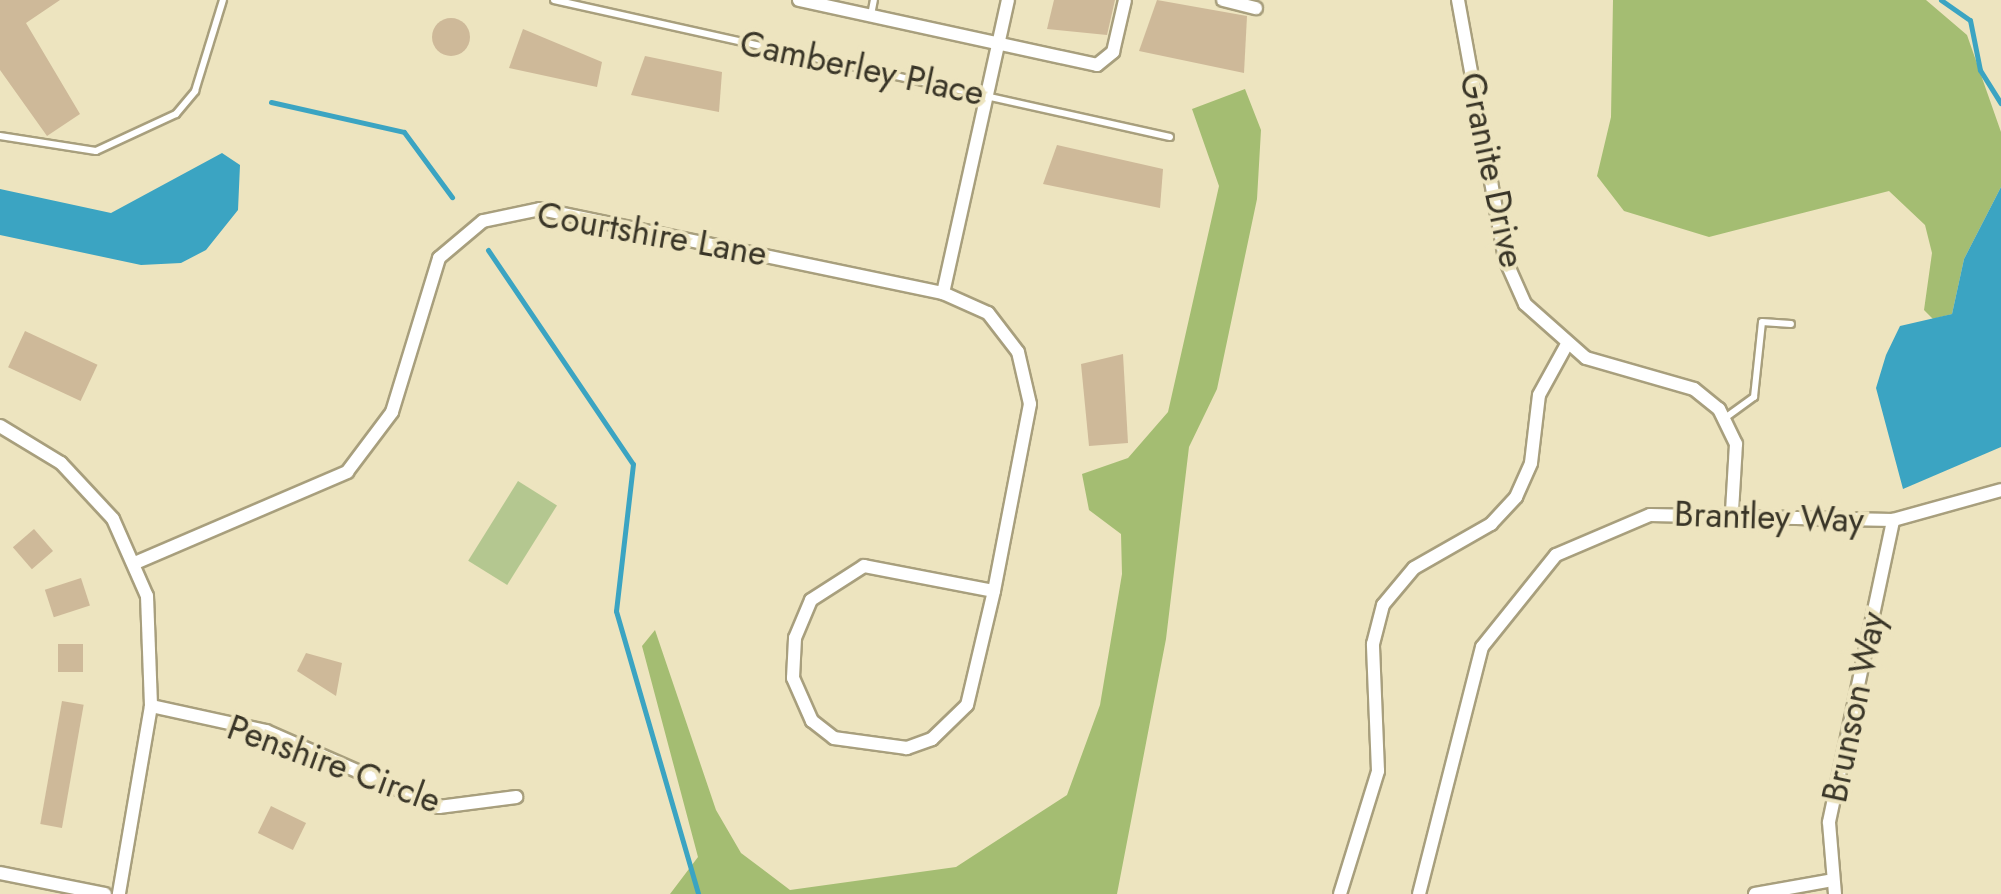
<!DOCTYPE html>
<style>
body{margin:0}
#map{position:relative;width:2001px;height:894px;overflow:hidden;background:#ede4bf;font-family:Jost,sans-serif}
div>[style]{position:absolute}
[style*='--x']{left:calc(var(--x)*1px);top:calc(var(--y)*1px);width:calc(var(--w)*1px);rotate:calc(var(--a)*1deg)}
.green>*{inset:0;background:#b4c790;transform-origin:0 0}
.forest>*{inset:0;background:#a4bd72}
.water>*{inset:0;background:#3ba4c2}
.stream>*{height:5px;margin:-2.5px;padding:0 2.5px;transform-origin:2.5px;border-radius:2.5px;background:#3ba4c2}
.building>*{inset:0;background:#ceb999;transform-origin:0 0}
.round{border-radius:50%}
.roads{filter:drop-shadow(2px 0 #a89f7d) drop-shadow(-2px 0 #a89f7d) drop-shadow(0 2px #a89f7d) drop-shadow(0 -2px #a89f7d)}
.service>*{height:6px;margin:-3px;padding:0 3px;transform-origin:3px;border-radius:3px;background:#fff}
.minor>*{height:12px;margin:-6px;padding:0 6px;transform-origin:6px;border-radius:6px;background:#fff}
span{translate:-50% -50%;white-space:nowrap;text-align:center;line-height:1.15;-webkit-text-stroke:8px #ede4bf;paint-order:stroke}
.street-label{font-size:35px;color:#393527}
</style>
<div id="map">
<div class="green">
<i style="left:518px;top:481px;width:46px;height:94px;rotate:32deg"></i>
</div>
<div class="forest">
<i style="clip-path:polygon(1613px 0,1926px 0,1967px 35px,2001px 132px,2001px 187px,1964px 259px,1952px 314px,1933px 319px,1924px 310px,1932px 253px,1925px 225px,1889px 191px,1709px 237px,1624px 211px,1597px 176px,1611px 117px)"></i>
<i style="clip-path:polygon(1245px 89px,1261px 130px,1257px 199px,1217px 389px,1189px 447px,1166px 639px,1117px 894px,670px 894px,698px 857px,642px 646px,655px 630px,716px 810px,741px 853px,790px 890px,956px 867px,1067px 795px,1100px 705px,1122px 574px,1121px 534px,1089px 510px,1082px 474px,1128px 458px,1168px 412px,1219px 186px,1192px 109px)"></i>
</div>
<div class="water">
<i style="clip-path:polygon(222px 153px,240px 165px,238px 210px,206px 250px,181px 263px,141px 265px,0 235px,0 189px,111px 213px)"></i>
<i style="clip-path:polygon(2001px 187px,2001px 447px,1903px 489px,1876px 388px,1886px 355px,1900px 326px,1952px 314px,1964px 259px)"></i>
</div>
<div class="stream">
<i style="--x:1941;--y:0;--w:35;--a:35"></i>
<i style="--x:1970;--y:20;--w:51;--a:78.7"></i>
<i style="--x:1980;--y:70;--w:39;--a:58"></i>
<i style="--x:271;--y:102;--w:136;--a:12.7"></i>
<i style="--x:404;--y:132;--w:81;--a:53.6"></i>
<i style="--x:488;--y:250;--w:258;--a:55.9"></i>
<i style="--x:633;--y:464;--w:148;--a:96.6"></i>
<i style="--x:616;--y:611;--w:295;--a:73.8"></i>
</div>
<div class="building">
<i style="clip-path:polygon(0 0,60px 0,26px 23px,80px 114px,47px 136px,0 70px)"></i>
<i style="clip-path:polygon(1054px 0,1115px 0,1107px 35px,1047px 29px)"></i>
<i style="clip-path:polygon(1157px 0,1247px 16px,1244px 73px,1139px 51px)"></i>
<i class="round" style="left:432px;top:18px;width:38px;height:38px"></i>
<i style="clip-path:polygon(523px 29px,602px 62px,597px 87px,509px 68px)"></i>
<i style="clip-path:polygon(645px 56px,722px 72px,719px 112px,631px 95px)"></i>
<i style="clip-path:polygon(1057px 145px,1163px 169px,1160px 208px,1043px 184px)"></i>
<i style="left:25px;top:331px;width:80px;height:40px;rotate:25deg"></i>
<i style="clip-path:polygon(1123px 354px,1128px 443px,1089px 446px,1081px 364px)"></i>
<i style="left:34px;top:529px;width:29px;height:28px;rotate:49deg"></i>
<i style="left:81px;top:578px;width:29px;height:38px;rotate:72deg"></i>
<i style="left:58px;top:644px;width:25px;height:28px"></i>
<i style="clip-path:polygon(306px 653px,342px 663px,336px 696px,297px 671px)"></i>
<i style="left:62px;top:701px;width:22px;height:125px;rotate:10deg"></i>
<i style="left:271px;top:806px;width:39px;height:30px;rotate:26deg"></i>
</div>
<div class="roads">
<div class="service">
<i style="--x:554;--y:0;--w:631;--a:12.54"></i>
<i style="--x:871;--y:15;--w:15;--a:-79"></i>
<i style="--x:0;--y:136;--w:97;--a:8.9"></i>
<i style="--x:96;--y:151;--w:88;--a:-24.8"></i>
<i style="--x:176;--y:114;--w:30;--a:-50"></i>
<i style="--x:195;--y:91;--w:95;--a:-72.9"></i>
<i style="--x:1725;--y:418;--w:36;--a:-36"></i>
<i style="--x:1754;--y:397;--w:75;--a:-83.9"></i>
<i style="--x:1762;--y:322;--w:29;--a:4"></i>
</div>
<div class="minor">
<i style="--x:799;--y:0;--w:305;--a:12.3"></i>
<i style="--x:1097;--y:65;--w:21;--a:-39"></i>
<i style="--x:1113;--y:52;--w:53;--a:-77"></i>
<i style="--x:1223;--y:0;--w:34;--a:14"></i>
<i style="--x:1458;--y:0;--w:263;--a:79.7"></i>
<i style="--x:1505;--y:259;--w:49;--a:66"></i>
<i style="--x:1525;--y:304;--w:81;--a:41.5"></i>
<i style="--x:1586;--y:358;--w:112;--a:16"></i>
<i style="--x:1694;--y:389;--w:32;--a:39"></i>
<i style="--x:1719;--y:409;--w:39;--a:64"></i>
<i style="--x:1736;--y:444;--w:68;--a:93.4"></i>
<i style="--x:943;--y:293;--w:300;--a:-77.5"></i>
<i style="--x:0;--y:426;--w:71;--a:31.2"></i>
<i style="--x:61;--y:463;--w:76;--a:47.1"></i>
<i style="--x:113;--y:519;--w:84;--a:66.2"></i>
<i style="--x:147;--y:596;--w:110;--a:87.9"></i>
<i style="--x:151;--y:706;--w:191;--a:99.7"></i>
<i style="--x:135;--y:563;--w:231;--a:-23.2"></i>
<i style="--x:347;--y:472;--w:75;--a:-53.1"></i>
<i style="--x:392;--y:412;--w:161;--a:-73"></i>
<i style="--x:439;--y:258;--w:57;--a:-40.1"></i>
<i style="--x:483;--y:221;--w:58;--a:-11.9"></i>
<i style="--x:540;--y:209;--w:412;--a:11.8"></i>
<i style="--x:943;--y:293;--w:49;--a:24"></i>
<i style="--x:988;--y:313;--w:49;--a:52.4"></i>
<i style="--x:1018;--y:352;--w:53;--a:77"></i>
<i style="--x:1030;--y:404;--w:190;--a:100.9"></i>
<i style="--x:864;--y:566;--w:132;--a:10.9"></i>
<i style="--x:994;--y:591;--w:117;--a:103.3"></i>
<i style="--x:967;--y:705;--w:49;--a:135.8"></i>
<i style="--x:932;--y:739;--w:27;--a:160"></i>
<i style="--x:907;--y:748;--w:74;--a:-172.2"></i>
<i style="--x:834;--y:738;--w:28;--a:-142"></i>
<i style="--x:812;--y:721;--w:47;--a:-113.8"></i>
<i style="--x:793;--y:678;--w:40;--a:-87.1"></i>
<i style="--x:795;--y:638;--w:41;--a:-67.2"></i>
<i style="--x:811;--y:600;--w:63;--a:-32.7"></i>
<i style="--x:151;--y:706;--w:118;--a:12.3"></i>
<i style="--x:266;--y:731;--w:189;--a:23.7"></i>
<i style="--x:439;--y:807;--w:78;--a:-7.4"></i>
<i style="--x:0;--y:873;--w:107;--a:11.3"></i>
<i style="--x:1340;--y:894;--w:129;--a:-72.8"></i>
<i style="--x:1378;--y:771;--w:127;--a:-92.3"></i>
<i style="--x:1373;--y:644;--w:40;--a:-75.6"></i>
<i style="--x:1383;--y:605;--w:48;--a:-50"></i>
<i style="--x:1414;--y:568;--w:89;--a:-29.7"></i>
<i style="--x:1491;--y:524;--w:37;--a:-47"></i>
<i style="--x:1516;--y:497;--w:37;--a:-66"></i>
<i style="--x:1531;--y:463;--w:68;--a:-83.3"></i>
<i style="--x:1539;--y:395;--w:56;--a:-61.1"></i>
<i style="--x:1419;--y:894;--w:255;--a:-75.7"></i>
<i style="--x:1482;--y:647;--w:118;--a:-51.2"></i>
<i style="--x:1556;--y:555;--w:102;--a:-23.1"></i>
<i style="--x:1650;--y:515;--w:243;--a:1.2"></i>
<i style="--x:1893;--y:520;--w:112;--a:-15.5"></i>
<i style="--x:1755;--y:894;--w:73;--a:-10.2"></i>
<i style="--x:1835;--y:894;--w:72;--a:-94.8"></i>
<i style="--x:1829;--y:822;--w:309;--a:-78"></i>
</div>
</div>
<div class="street-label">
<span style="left:862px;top:68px;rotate:12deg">Camberley Place</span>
<span style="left:1492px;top:170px;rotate:78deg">Granite Drive</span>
<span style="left:652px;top:234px;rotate:10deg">Courtshire Lane</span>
<span style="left:1769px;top:517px;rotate:2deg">Brantley Way</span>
<span style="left:1854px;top:707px;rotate:-78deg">Brunson Way</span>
<span style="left:334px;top:764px;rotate:20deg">Penshire Circle</span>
</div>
</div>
